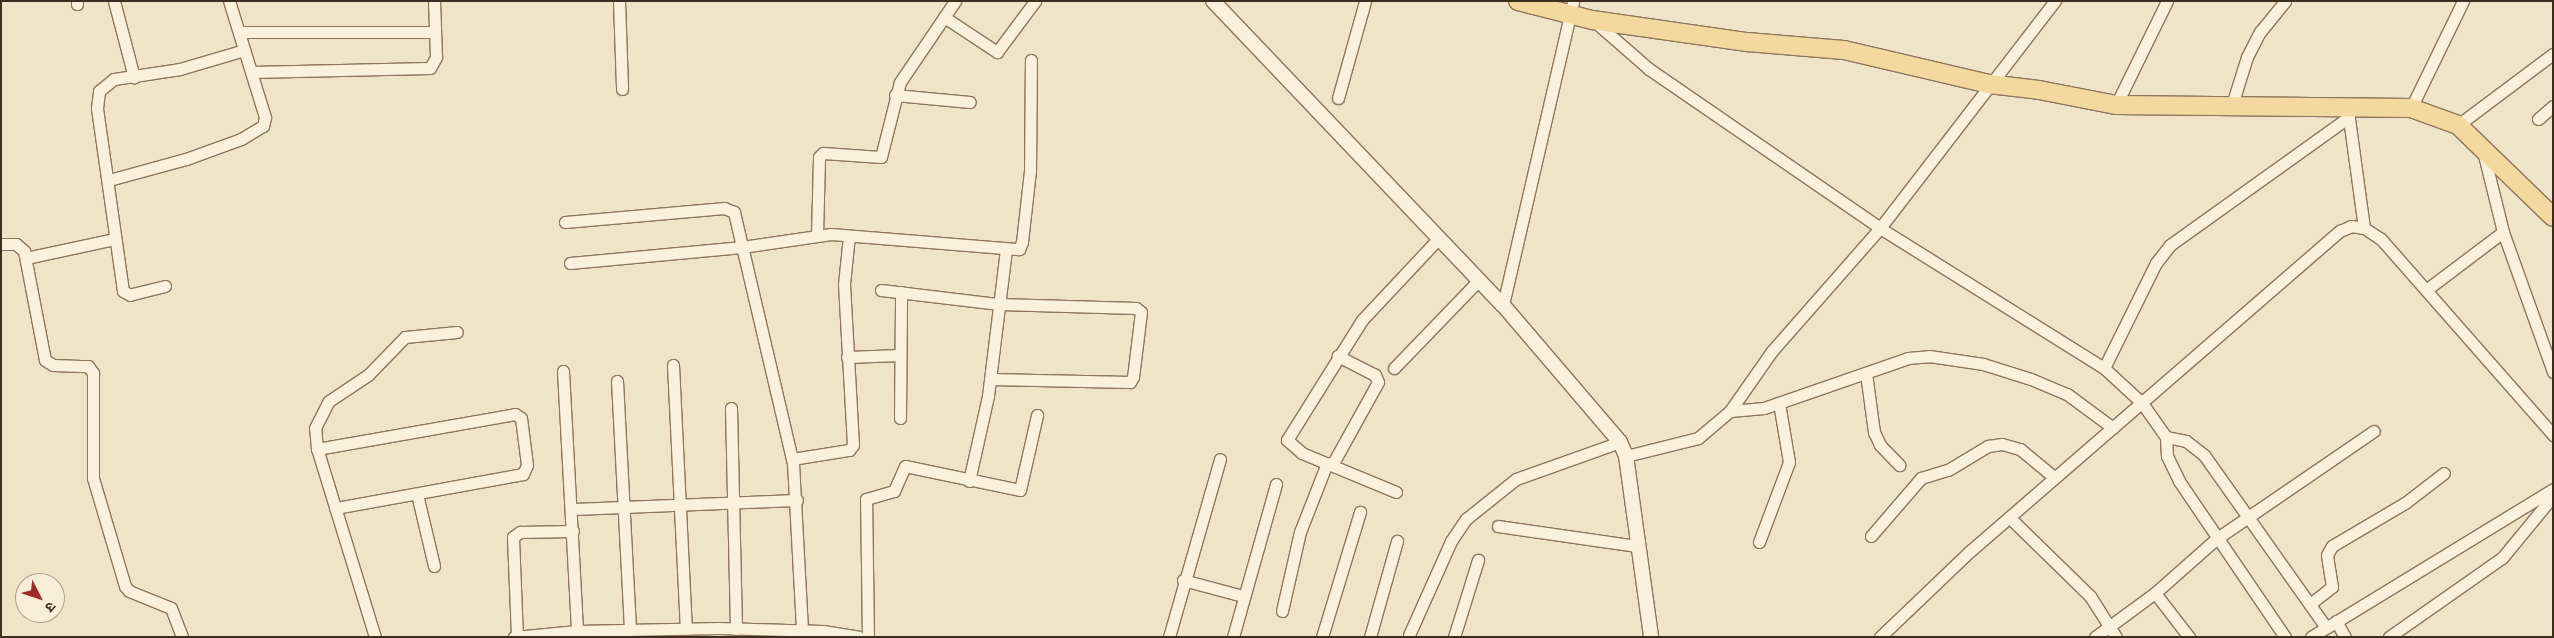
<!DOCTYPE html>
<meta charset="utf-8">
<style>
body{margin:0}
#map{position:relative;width:2554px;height:638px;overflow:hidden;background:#f0e4c8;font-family:Lora,"Noto Sans Devanagari",serif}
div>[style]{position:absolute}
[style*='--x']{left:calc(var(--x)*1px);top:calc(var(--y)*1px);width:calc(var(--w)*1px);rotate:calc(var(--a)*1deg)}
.roads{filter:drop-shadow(1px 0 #8d765c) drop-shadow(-1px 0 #8d765c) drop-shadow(0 1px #8d765c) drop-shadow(0 -1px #8d765c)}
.minor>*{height:11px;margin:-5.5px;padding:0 5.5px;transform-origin:5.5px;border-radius:5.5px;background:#faf1dc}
.tertiary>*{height:14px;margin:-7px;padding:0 7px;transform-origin:7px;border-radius:7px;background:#faf1dc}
.primary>*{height:18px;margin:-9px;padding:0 9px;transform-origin:9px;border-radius:9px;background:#f3d9a0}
span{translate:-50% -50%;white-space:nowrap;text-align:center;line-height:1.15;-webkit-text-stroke:4px #f7eed8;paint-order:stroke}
.frame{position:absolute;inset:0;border:2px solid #3d2e20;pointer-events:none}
.north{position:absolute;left:15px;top:573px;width:50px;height:50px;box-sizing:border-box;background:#f7eed8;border:1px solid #ada18e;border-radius:50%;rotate:131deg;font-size:14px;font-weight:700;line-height:20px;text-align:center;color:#3d2e20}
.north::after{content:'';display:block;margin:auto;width:18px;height:22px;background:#9e2a2b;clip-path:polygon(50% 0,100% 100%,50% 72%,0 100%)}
</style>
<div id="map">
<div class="roads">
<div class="minor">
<i style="--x:77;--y:1;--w:3;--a:90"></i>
<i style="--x:114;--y:1;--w:79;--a:75.3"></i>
<i style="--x:619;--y:1;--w:88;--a:88"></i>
<i style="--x:944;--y:17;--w:64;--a:33.4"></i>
<i style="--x:997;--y:52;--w:64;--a:-53.3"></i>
<i style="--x:1594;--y:21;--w:73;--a:41.1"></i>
<i style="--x:1649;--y:69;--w:280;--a:34.5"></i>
<i style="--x:1880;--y:228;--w:264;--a:32"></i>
<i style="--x:2104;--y:368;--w:52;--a:42.6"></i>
<i style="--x:2142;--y:403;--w:42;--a:54.8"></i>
<i style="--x:2166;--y:437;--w:20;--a:11"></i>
<i style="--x:2186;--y:441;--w:23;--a:38"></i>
<i style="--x:2204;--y:455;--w:211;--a:54.7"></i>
<i style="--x:239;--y:32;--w:196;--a:0"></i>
<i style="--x:251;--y:72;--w:179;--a:-1.3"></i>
<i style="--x:430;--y:68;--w:13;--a:-61"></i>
<i style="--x:436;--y:57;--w:56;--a:-92"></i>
<i style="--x:895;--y:95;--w:75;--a:5.3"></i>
<i style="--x:1338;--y:98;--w:101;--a:-74.4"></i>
<i style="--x:2116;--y:105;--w:116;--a:-63.9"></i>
<i style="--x:2231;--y:108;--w:53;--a:-72.6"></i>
<i style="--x:2247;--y:57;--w:28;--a:-63"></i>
<i style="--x:2260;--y:32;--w:40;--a:-51"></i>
<i style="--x:2411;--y:108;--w:119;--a:-64.1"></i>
<i style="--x:2348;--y:111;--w:118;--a:82.2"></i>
<i style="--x:2538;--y:119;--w:20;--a:-41"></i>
<i style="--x:2458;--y:125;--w:119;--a:-36.8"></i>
<i style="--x:2483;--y:151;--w:83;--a:76.1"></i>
<i style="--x:2503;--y:232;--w:149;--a:70.3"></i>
<i style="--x:109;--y:180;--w:80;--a:-15.3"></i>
<i style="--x:186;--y:159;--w:59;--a:-20"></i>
<i style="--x:241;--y:139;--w:26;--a:-31"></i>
<i style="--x:263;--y:126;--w:9;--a:-77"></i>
<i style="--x:265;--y:117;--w:121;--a:-107.2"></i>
<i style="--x:565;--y:222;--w:160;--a:-5"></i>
<i style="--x:724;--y:208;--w:11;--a:22"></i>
<i style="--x:734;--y:212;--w:258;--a:76.8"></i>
<i style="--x:793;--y:463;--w:168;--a:86.9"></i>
<i style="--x:817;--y:235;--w:78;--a:-88.5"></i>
<i style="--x:819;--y:157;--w:6;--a:-45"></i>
<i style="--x:823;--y:153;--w:58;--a:3.9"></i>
<i style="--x:881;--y:157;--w:77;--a:-75.8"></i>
<i style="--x:900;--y:82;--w:98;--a:-55.8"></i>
<i style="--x:1;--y:244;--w:15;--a:0"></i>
<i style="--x:16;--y:244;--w:11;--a:41"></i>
<i style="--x:24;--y:251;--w:111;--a:79.1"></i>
<i style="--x:45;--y:360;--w:9;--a:32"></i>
<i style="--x:53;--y:365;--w:35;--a:2"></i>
<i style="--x:88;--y:366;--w:9;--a:54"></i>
<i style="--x:93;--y:373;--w:105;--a:90"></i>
<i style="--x:93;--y:478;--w:113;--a:73.5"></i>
<i style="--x:125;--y:586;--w:6;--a:51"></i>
<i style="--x:129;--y:591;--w:45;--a:22"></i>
<i style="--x:171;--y:608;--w:31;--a:69"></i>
<i style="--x:26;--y:258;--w:91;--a:-12.1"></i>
<i style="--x:570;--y:263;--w:173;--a:-5.3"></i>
<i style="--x:742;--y:247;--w:90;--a:-8.3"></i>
<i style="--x:831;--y:234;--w:189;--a:4.6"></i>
<i style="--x:1019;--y:249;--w:8;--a:-67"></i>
<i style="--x:1022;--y:242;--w:71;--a:-83.6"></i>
<i style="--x:1030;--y:171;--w:111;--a:-89.5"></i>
<i style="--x:165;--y:286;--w:36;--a:166"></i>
<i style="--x:130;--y:295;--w:8;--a:-150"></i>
<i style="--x:123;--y:291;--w:185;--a:-98.1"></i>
<i style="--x:97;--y:108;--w:17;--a:-83"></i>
<i style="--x:99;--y:91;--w:19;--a:-39"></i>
<i style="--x:114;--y:79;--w:67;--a:-8.6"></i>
<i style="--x:180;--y:69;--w:67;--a:-16.5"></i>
<i style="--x:881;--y:290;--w:119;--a:6.8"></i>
<i style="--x:999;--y:304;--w:137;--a:1.7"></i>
<i style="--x:1136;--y:308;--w:6;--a:39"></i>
<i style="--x:1141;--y:312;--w:65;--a:97"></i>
<i style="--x:1133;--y:377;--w:6;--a:121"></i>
<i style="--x:1130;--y:382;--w:140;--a:-178.8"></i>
<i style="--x:2426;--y:290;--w:96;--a:-37"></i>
<i style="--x:1503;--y:305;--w:312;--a:-77"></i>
<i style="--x:847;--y:357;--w:53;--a:-2.2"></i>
<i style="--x:673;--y:365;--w:264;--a:87.2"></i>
<i style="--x:1394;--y:368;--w:122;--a:-46"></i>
<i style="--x:2104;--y:368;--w:117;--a:-63.7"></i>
<i style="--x:2156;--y:263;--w:23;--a:-52"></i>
<i style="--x:2170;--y:245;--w:220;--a:-35.6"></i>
<i style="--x:563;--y:371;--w:260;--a:86.9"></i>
<i style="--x:1866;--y:373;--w:60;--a:82.3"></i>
<i style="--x:1874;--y:432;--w:14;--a:65"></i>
<i style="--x:1880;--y:445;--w:28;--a:46"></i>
<i style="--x:617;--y:381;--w:249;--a:87"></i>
<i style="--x:731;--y:408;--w:221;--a:88.7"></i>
<i style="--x:1730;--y:411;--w:34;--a:-5"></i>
<i style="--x:1764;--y:408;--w:152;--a:-19.1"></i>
<i style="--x:1908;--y:358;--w:21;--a:-5"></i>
<i style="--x:1929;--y:356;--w:55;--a:8.4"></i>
<i style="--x:1983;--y:364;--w:50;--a:17.4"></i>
<i style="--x:2031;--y:379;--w:39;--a:23"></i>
<i style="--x:2067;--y:394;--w:57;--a:36.5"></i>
<i style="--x:900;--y:418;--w:126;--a:-89.5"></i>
<i style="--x:2166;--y:437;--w:19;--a:87"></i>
<i style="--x:2167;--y:456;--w:28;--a:64"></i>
<i style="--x:2179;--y:481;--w:189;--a:55.8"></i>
<i style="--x:317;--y:449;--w:201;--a:-10"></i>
<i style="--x:515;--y:414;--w:7;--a:34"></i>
<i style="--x:521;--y:418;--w:47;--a:82.7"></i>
<i style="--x:527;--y:465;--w:10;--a:114"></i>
<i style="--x:523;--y:474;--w:191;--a:169.7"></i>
<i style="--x:1626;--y:456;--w:74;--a:-14"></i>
<i style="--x:1698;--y:438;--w:42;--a:-40.2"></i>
<i style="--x:1730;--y:411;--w:73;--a:-55"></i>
<i style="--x:1772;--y:351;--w:164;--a:-48.7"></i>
<i style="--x:1880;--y:228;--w:287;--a:-52.4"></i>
<i style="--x:792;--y:459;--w:58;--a:-9"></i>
<i style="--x:849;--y:450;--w:6;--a:-51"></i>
<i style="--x:853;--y:445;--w:161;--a:-93.2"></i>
<i style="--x:844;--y:284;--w:48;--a:-84.1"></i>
<i style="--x:1332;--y:465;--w:95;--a:-61"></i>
<i style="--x:1378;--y:382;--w:8;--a:-113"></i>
<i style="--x:1375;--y:375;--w:42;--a:-152.8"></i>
<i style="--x:969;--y:481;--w:87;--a:-77.4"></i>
<i style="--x:988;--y:396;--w:147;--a:-83"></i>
<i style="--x:1396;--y:492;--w:102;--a:-157.5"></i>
<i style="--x:1302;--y:453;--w:20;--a:-139"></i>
<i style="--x:1287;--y:440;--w:142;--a:-58"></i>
<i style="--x:1362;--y:320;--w:112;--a:-46.8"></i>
<i style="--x:417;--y:494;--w:74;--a:76.7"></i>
<i style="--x:573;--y:509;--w:224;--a:-2.3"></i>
<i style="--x:2010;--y:518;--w:112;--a:44.3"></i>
<i style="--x:2090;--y:596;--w:49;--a:57.6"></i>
<i style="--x:1498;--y:526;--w:140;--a:8.2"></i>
<i style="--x:1871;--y:536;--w:77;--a:-49.2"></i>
<i style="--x:1921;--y:478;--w:28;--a:-17"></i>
<i style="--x:1948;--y:470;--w:47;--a:-31"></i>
<i style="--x:1988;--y:446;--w:14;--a:-8"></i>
<i style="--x:2002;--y:444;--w:19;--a:16"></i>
<i style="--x:2020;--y:449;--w:45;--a:39.6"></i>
<i style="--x:1759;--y:542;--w:85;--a:-69.4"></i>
<i style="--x:1789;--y:462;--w:60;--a:-99.6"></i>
<i style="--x:1183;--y:580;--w:62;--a:14.9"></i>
<i style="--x:2155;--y:593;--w:56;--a:52.3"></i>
<i style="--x:2310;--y:604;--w:28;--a:-38"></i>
<i style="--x:2332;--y:587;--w:32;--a:-99"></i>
<i style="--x:2327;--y:555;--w:10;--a:-61"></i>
<i style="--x:2332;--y:546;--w:85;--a:-30.5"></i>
<i style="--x:2405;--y:503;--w:49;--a:-37.6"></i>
<i style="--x:1282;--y:611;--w:81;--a:-77.2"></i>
<i style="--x:1300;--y:532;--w:74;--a:-68.6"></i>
<i style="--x:2336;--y:621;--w:18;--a:61"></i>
<i style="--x:1409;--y:635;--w:103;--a:-65.9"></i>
<i style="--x:1451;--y:541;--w:27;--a:-56"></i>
<i style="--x:1466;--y:519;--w:64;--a:-38.7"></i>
<i style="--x:1516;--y:479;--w:110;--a:-19.6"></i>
<i style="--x:375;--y:637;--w:197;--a:-107.1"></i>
<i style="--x:317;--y:449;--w:21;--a:-95"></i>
<i style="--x:315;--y:428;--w:30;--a:-63"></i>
<i style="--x:329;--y:401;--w:47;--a:-33.7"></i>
<i style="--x:368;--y:375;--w:53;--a:-45.8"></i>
<i style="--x:405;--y:337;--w:52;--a:-5.5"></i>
<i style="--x:514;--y:637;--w:63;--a:-5.4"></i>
<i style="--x:577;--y:631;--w:142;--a:-1.2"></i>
<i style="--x:719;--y:628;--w:104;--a:1.7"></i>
<i style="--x:823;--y:631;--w:36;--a:9"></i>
<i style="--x:517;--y:637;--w:100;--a:-92.3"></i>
<i style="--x:513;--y:537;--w:9;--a:-36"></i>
<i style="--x:520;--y:532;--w:53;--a:-1.1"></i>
<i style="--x:868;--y:637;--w:138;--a:-90.8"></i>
<i style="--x:866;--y:499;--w:29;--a:-16"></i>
<i style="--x:894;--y:491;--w:27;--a:-66"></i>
<i style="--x:905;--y:466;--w:117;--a:11.8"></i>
<i style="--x:1020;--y:490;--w:77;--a:-77.2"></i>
<i style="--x:1169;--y:637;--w:185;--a:-74"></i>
<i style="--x:1233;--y:637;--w:159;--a:-74.3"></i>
<i style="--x:1322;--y:637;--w:131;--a:-73.1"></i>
<i style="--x:1370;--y:637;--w:100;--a:-74.3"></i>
<i style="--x:1454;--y:637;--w:81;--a:-72.7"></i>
<i style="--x:1880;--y:637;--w:123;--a:-43.7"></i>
<i style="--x:1969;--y:552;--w:491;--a:-40.9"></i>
<i style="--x:2340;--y:231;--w:12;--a:-24"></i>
<i style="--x:2351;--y:226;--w:13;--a:9"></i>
<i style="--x:2364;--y:228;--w:20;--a:33"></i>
<i style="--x:2381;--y:239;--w:261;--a:48.7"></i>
<i style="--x:2095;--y:637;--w:74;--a:-36.3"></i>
<i style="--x:2155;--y:593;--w:81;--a:-41.5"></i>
<i style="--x:2216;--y:539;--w:191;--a:-34.4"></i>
<i style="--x:2311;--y:637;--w:284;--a:-31.4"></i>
<i style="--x:2389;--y:637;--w:138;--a:-35"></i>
<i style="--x:2502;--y:558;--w:80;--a:-50.6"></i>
</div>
<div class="tertiary">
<i style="--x:1213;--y:1;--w:420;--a:46.4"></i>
<i style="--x:1503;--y:305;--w:180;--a:49.5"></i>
<i style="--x:1620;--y:442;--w:15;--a:67"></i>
<i style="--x:1626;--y:456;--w:183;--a:82.1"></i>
</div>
<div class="primary">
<i style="--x:1518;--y:1;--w:76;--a:14.4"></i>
<i style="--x:1592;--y:20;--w:157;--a:8.1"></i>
<i style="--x:1747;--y:42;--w:97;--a:4.7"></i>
<i style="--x:1844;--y:50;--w:149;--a:13.2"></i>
<i style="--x:1989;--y:84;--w:50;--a:6.8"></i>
<i style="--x:2039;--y:90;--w:78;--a:11"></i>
<i style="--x:2116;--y:105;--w:295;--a:0.6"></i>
<i style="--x:2411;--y:108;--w:50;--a:19.9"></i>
<i style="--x:2458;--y:125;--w:132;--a:44.1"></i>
</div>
</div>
<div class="frame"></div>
<div class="north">उ</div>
</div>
